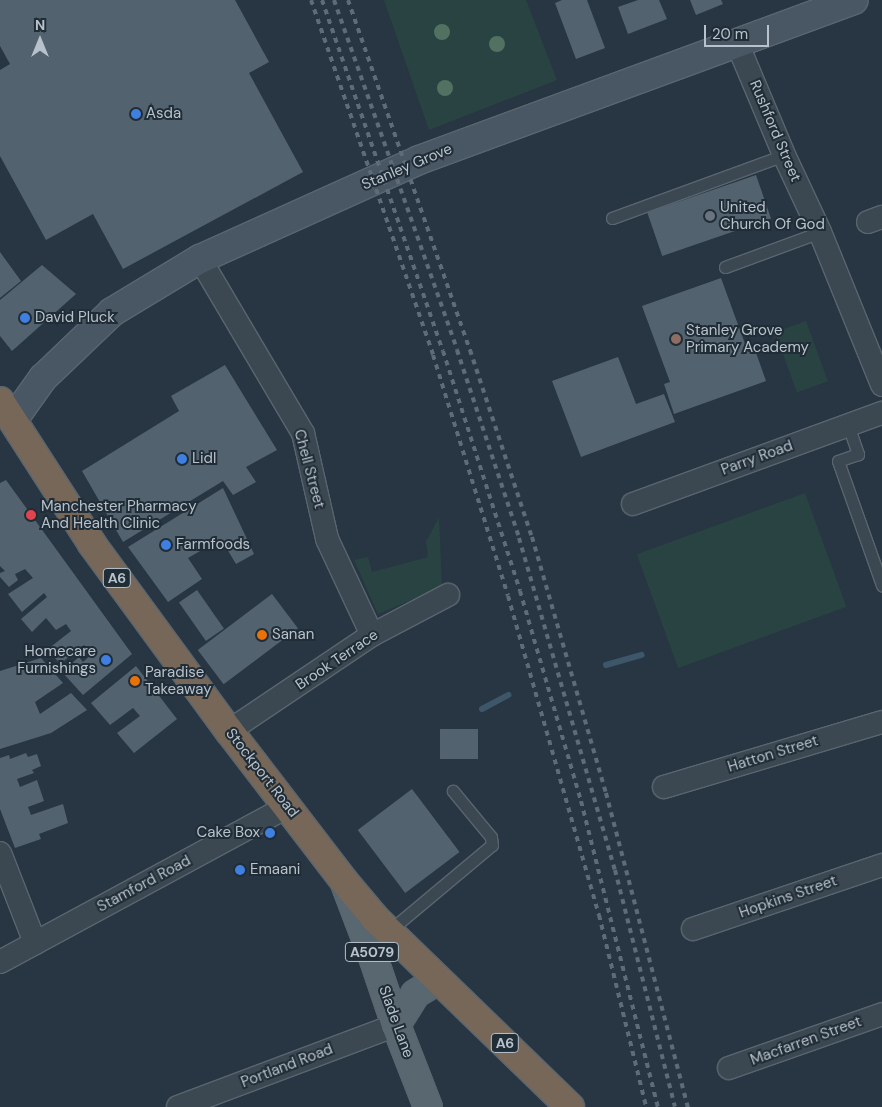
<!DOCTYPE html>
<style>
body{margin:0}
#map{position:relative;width:882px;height:1107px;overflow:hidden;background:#273642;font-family:"DM Sans",sans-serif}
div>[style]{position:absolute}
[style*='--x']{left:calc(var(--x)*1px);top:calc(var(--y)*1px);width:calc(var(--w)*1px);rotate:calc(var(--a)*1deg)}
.green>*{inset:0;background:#294342;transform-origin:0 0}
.stream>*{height:6px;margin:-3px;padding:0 3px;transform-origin:3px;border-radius:3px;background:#3d566a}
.building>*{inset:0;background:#52636f;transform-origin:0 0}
.roads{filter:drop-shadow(1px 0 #59656f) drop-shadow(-1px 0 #59656f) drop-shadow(0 1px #59656f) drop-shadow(0 -1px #59656f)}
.lane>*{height:11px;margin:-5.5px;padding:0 5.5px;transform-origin:5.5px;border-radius:5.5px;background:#3b4852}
.street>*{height:22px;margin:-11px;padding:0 11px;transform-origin:11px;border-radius:11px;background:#3b4852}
.secondary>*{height:28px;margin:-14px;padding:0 14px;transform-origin:14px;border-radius:14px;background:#495765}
.primary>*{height:28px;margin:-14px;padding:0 14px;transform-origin:14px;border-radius:14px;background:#596771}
.highway>*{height:28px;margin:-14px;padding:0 14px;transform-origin:14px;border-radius:14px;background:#776758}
.rail>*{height:4px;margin-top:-2px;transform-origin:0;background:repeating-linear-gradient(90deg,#5d6c78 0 5px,transparent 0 10px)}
.trees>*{width:16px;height:16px;margin:-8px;border-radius:50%;background:#537161}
.dots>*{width:14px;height:14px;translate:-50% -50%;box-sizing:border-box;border:2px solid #202d37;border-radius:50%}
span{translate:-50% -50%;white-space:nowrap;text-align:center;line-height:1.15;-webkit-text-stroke:4px #202d37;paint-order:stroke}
.shield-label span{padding:1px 4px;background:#202d37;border:1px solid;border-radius:4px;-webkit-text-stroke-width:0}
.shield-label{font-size:14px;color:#b8c2cc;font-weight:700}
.poi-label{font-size:15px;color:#b8c2cc}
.left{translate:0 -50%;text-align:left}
.right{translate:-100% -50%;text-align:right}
.street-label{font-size:15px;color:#b8c2cc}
.north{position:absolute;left:15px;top:15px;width:50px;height:50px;-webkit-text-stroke:4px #202d37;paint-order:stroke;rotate:0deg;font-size:14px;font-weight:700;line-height:20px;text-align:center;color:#b8c2cc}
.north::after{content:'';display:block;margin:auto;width:18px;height:22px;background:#b8c2cc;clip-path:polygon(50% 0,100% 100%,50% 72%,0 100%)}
.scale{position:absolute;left:704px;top:25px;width:65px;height:22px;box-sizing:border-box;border:2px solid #b8c2cc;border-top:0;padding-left:6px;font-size:15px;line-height:18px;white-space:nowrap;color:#b8c2cc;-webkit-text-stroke:4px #202d37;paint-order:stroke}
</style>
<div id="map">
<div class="green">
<i style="clip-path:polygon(384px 0,526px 0,557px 80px,429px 130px)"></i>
<i style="left:806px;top:321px;width:64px;height:33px;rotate:70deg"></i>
<i style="left:805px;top:493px;width:121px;height:179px;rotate:70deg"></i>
<i style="clip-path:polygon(439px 517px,442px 587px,378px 614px,354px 560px,368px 557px,372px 572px,428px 557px,426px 542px)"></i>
</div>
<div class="stream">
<i style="--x:606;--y:665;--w:37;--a:-16"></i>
<i style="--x:482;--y:709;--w:30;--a:-28"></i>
</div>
<div class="building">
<i style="clip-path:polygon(0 0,235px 0,269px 62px,249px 73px,303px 172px,123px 269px,93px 214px,46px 240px,0 156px,0 70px,10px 64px,0 46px)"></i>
<i style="clip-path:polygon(562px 0,587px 0,605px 48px,576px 59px,555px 3px)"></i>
<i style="clip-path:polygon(638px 0,659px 0,667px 19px,628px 34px,618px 7px)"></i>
<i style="clip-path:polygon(690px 0,721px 0,723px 4px,696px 15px)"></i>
<i style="left:756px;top:175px;width:46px;height:115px;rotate:71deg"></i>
<i style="clip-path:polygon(0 252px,21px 281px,0 298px)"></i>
<i style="clip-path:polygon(42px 265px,76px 294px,12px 351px,0 336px,0 300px)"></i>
<i style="clip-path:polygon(721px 278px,748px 352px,755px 350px,766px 381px,674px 414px,664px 384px,670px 382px,642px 306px)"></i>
<i style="clip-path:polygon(618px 357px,636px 404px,664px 394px,675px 422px,581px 457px,552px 381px)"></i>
<i style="clip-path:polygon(225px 365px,277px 450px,246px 467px,256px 482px,233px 495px,223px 481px,123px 542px,82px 471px,179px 411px,171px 396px)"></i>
<i style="clip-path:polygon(6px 480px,132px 654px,83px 695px,62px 672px,79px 657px,83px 662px,93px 653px,84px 645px,60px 664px,48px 649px,71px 631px,66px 624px,56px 630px,46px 618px,32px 632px,21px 619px,47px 597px,44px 593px,22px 612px,8px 594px,33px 578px,25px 569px,15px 574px,18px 580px,9px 587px,0 577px,0 573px,5px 571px,0 566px,0 483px)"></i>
<i style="clip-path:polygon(223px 488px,254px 554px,236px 564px,221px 539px,188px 558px,202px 579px,168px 602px,128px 547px)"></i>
<i style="left:197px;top:590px;width:47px;height:22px;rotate:55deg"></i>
<i style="left:272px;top:594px;width:43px;height:93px;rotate:53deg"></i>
<i style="clip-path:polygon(41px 658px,63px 683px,35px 702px,40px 714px,71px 693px,87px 710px,51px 733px,0 749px,0 671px)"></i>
<i style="clip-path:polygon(136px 666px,177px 719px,134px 753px,117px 733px,140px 716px,133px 708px,110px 725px,91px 703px)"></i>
<i style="left:440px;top:729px;width:38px;height:30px"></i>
<i style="clip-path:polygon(26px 753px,28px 757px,37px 754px,41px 766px,32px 770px,34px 773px,17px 779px,20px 787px,37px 780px,44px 801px,28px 807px,31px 815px,63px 804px,68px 823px,39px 834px,41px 839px,15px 848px,0 809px,0 758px,9px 755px,10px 759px)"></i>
<i style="left:412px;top:789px;width:79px;height:68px;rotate:53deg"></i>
</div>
<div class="roads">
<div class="lane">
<i style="--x:612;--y:218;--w:183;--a:-20.1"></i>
<i style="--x:725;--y:267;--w:101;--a:-20.2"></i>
<i style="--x:848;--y:425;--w:31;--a:71"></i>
<i style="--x:858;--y:454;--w:21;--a:161"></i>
<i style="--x:838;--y:461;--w:132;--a:70.5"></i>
<i style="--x:389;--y:931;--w:134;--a:-39.9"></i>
<i style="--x:492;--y:845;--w:8;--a:-97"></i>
<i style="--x:491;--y:837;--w:60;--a:-129.6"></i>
</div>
<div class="street">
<i style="--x:737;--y:43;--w:121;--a:67.2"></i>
<i style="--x:784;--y:155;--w:85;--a:64.9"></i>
<i style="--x:820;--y:232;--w:165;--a:67.9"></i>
<i style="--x:868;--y:222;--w:15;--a:-20"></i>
<i style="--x:200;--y:259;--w:202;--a:59.4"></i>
<i style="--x:303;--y:433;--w:109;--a:77.2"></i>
<i style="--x:327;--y:539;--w:106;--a:64.9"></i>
<i style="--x:633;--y:504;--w:265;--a:-20.1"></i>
<i style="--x:229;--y:731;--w:172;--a:-33.9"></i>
<i style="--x:372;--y:635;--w:86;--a:-27.8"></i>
<i style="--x:664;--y:787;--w:227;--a:-16.6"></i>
<i style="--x:0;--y:853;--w:97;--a:68.7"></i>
<i style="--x:693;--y:929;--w:200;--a:-18.7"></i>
<i style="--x:0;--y:962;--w:328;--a:-28.4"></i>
<i style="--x:729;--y:1068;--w:162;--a:-19.4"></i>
<i style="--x:178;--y:1107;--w:233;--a:-20.6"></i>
</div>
<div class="secondary">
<i style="--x:13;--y:420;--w:52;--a:-54.5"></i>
<i style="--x:43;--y:378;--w:95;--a:-43.7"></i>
<i style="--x:112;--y:312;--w:103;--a:-31.1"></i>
<i style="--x:200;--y:259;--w:240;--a:-24.3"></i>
<i style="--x:419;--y:160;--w:463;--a:-20.2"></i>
</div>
<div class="primary">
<i style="--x:346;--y:886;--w:76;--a:69.2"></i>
<i style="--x:373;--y:957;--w:72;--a:71.3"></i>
<i style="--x:396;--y:1025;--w:88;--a:68.7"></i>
<i style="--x:396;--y:1025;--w:36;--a:-58"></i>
<i style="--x:415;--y:994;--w:27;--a:-31"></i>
</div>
<div class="highway">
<i style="--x:0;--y:401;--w:170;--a:57.2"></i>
<i style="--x:92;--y:544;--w:232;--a:53.8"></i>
<i style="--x:229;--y:731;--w:189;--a:52.5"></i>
<i style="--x:344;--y:881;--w:50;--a:49.9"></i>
<i style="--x:376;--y:919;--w:270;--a:44.1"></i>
</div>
</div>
<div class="rail">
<i style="--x:311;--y:0;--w:375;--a:71"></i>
<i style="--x:433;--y:355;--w:252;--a:72.7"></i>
<i style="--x:508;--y:596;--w:332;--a:74.1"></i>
<i style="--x:599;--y:915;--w:198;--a:76.2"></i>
<i style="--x:322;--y:0;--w:371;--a:71"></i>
<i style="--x:443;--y:351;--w:252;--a:72.2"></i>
<i style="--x:520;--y:591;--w:219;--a:73.8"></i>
<i style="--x:581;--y:801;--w:316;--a:75.9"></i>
<i style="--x:334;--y:0;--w:371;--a:70.6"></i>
<i style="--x:457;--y:350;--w:198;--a:71.7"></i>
<i style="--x:519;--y:538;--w:346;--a:73.9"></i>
<i style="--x:615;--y:870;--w:244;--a:75.8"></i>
<i style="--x:348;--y:0;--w:371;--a:70.8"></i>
<i style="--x:470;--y:350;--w:197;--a:71.7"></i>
<i style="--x:532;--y:537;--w:266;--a:73.9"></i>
<i style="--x:606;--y:793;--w:325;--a:75.4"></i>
</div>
<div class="trees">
<i style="left:442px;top:32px"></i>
<i style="left:497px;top:44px"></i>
<i style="left:445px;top:88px"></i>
</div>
<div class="dots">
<i style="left:136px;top:114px;background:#3f7fe0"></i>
<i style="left:710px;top:216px;background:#6b7280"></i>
<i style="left:25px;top:318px;background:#3f7fe0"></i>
<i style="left:676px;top:339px;background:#8d6e63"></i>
<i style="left:182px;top:459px;background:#3f7fe0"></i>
<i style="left:31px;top:515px;background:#e0444e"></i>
<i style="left:166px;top:545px;background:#3f7fe0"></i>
<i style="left:262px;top:635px;background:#e8710a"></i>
<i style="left:106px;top:660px;background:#3f7fe0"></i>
<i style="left:135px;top:681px;background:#e8710a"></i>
<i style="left:270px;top:833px;background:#3f7fe0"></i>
<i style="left:240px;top:870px;background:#3f7fe0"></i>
</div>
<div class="shield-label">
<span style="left:117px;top:578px">A6</span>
<span style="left:372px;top:952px">A5079</span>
<span style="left:505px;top:1043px">A6</span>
</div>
<div class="poi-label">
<span class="left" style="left:146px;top:114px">Asda</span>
<span class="left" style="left:720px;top:216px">United<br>Church Of God</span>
<span class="left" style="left:35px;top:318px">David Pluck</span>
<span class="left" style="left:686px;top:339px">Stanley Grove<br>Primary Academy</span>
<span class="left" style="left:192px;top:459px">Lidl</span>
<span class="left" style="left:41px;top:515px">Manchester Pharmacy<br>And Health Clinic</span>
<span class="left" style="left:176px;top:545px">Farmfoods</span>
<span class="left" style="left:272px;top:635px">Sanan</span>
<span class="right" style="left:96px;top:660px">Homecare<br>Furnishings</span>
<span class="left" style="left:145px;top:681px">Paradise<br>Takeaway</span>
<span class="right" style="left:260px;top:833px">Cake Box</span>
<span class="left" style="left:250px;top:870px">Emaani</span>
</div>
<div class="street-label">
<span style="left:775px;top:131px;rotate:67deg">Rushford Street</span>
<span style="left:407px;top:167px;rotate:-23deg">Stanley Grove</span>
<span style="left:757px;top:458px;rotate:-20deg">Parry Road</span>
<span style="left:309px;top:469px;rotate:75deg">Chell Street</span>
<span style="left:337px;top:660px;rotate:-34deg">Brook Terrace</span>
<span style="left:773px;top:754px;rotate:-17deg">Hatton Street</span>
<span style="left:262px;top:773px;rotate:52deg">Stockport Road</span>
<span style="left:144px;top:884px;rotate:-28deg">Stamford Road</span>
<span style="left:788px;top:897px;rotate:-19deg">Hopkins Street</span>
<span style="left:396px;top:1022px;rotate:70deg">Slade Lane</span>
<span style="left:806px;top:1041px;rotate:-20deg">Macfarren Street</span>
<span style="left:287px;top:1066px;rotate:-21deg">Portland Road</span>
</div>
<div class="north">N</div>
<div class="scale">20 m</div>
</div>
